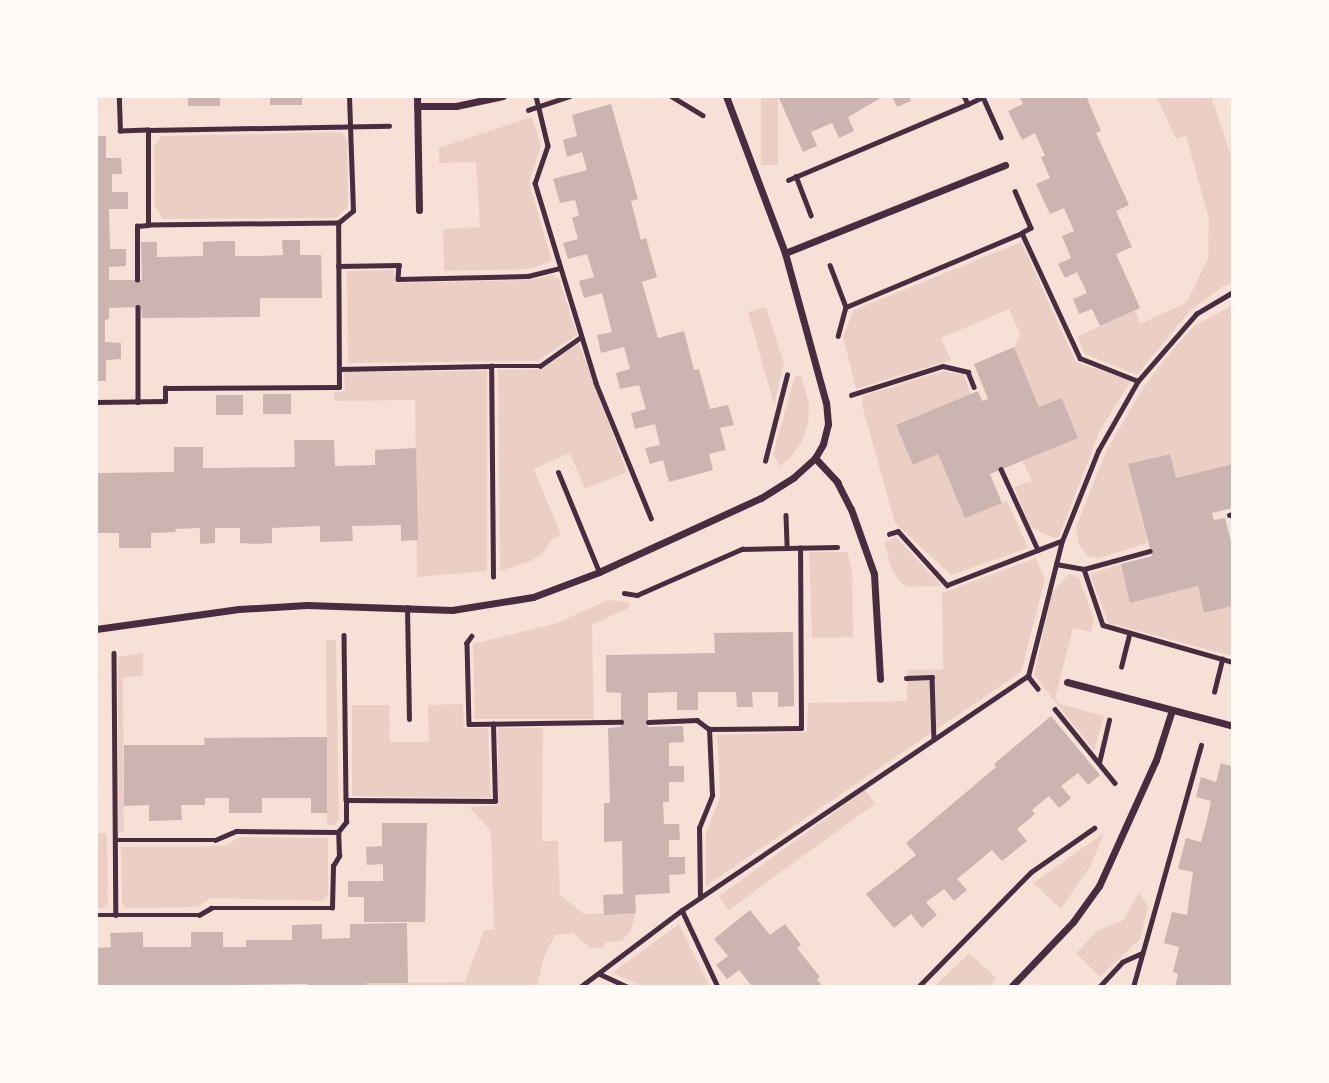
<!DOCTYPE html>
<style>
body{margin:0}
#map{position:relative;width:1329px;height:1083px;overflow:hidden;background:#f7e1d7;font-family:"Public Sans",sans-serif}
div>[style]{position:absolute}
[style*='--x']{left:calc(var(--x)*1px);top:calc(var(--y)*1px);width:calc(var(--w)*1px);rotate:calc(var(--a)*1deg)}
.green>*{inset:0;background:#ebcfc5;transform-origin:0 0}
.building>*{inset:0;background:#ccb4b1;transform-origin:0 0}
.path>*{height:4.5px;margin:-2.25px;padding:0 2.25px;transform-origin:2.25px;border-radius:2.25px;background:#4a2c40}
.service>*{height:5px;margin:-2.5px;padding:0 2.5px;transform-origin:2.5px;border-radius:2.5px;background:#4a2c40}
.minor>*{height:7px;margin:-3.5px;padding:0 3.5px;transform-origin:3.5px;border-radius:3.5px;background:#4a2c40}
span{translate:-50% -50%;white-space:nowrap;text-align:center;line-height:1.15;-webkit-text-stroke:6px #fffaf5;paint-order:stroke}
.frame{position:absolute;inset:0;border:98px solid #fffaf5;pointer-events:none}
</style>
<div id="map">
<div class="green">
<i style="left:761px;top:96px;width:17px;height:69px"></i>
<i style="clip-path:polygon(1156px 96px,1211px 96px,1233px 162px,1233px 283px,1223px 286px,1189px 312px,1137px 375px,1085px 354px,1077px 337px,1135px 310px,1140px 324px,1187px 302px,1208px 258px,1209px 219px,1186px 136px,1176px 139px)"></i>
<i style="clip-path:polygon(532px 117px,541px 146px,529px 182px,552px 261px,530px 269px,444px 271px,443px 229px,480px 227px,476px 162px,439px 163px,439px 148px)"></i>
<i style="clip-path:polygon(341px 132px,347px 140px,348px 207px,336px 218px,163px 219px,155px 206px,154px 147px,161px 136px)"></i>
<i style="clip-path:polygon(1021px 242px,1076px 362px,1131px 381px,1100px 430px,1059px 537px,1053px 538px,1031px 527px,1014px 487px,1032px 481px,1022px 460px,1078px 437px,1062px 398px,1039px 407px,1014px 347px,1020px 334px,1009px 309px,941px 338px,951px 360px,856px 389px,843px 336px,854px 310px)"></i>
<i style="clip-path:polygon(394px 270px,395px 283px,529px 280px,552px 275px,559px 279px,577px 335px,538px 361px,348px 363px,347px 271px)"></i>
<i style="clip-path:polygon(1233px 305px,1233px 464px,1176px 478px,1169px 454px,1128px 464px,1148px 543px,1098px 558px,1087px 556px,1079px 545px,1076px 527px,1106px 451px,1143px 388px,1168px 355px,1194px 326px)"></i>
<i style="clip-path:polygon(766px 307px,784px 364px,774px 405px,748px 312px)"></i>
<i style="clip-path:polygon(579px 343px,627px 472px,585px 489px,570px 453px,534px 469px,561px 535px,551px 540px,543px 553px,531px 561px,500px 571px,498px 370px,542px 369px)"></i>
<i style="clip-path:polygon(487px 371px,487px 571px,417px 577px,415px 400px,334px 401px,334px 392px,345px 391px,344px 372px)"></i>
<i style="clip-path:polygon(944px 371px,964px 375px,971px 395px,897px 424px,913px 465px,938px 454px,965px 518px,1007px 500px,1028px 548px,951px 575px,895px 523px,862px 405px,863px 396px)"></i>
<i style="clip-path:polygon(801px 375px,809px 404px,808px 424px,802px 442px,790px 458px,780px 466px,773px 454px,795px 376px)"></i>
<i style="clip-path:polygon(896px 537px,942px 586px,908px 587px,899px 581px,892px 570px,884px 542px)"></i>
<i style="clip-path:polygon(809px 552px,847px 552px,852px 568px,853px 637px,812px 638px)"></i>
<i style="clip-path:polygon(1036px 558px,1045px 580px,1021px 672px,706px 886px,706px 833px,720px 797px,717px 735px,807px 732px,808px 703px,907px 701px,907px 670px,943px 669px,942px 593px)"></i>
<i style="clip-path:polygon(1121px 564px,1131px 603px,1198px 586px,1205px 613px,1233px 606px,1233px 656px,1108px 623px,1090px 574px)"></i>
<i style="clip-path:polygon(1069px 573px,1079px 578px,1094px 620px,1091px 632px,1073px 628px,1055px 699px,1060px 704px,1104px 716px,1094px 751px,1034px 675px,1052px 593px)"></i>
<i style="clip-path:polygon(608px 600px,628px 602px,630px 607px,592px 625px,594px 719px,475px 719px,473px 644px,557px 623px)"></i>
<i style="clip-path:polygon(326px 640px,336px 640px,339px 819px,335px 825px,327px 825px)"></i>
<i style="clip-path:polygon(143px 653px,143px 675px,123px 678px,124px 832px,118px 833px,118px 657px)"></i>
<i style="clip-path:polygon(463px 704px,464px 728px,488px 728px,491px 798px,352px 796px,352px 705px,389px 705px,390px 742px,429px 742px,428px 705px)"></i>
<i style="clip-path:polygon(498px 728px,543px 728px,542px 841px,558px 841px,560px 895px,584px 914px,636px 913px,630px 932px,621px 941px,607px 942px,602px 948px,590px 948px,573px 933px,555px 935px,544px 957px,537px 987px,366px 987px,366px 983px,465px 982px,484px 930px,494px 930px,491px 831px,469px 807px,498px 805px)"></i>
<i style="left:865px;top:790px;width:17px;height:181px;rotate:54deg"></i>
<i style="clip-path:polygon(96px 833px,107px 833px,108px 904px,102px 908px,96px 908px)"></i>
<i style="clip-path:polygon(1104px 833px,1091px 865px,1061px 909px,1033px 883px)"></i>
<i style="clip-path:polygon(240px 837px,328px 838px,328px 896px,321px 901px,211px 898px,197px 907px,126px 908px,122px 903px,121px 847px,224px 846px)"></i>
<i style="clip-path:polygon(1139px 892px,1148px 907px,1140px 939px,1100px 977px,1076px 953px,1098px 930px,1124px 920px)"></i>
<i style="clip-path:polygon(679px 924px,710px 987px,644px 987px,612px 973px)"></i>
<i style="clip-path:polygon(969px 953px,996px 978px,988px 987px,934px 987px)"></i>
</div>
<div class="building">
<i style="left:188px;top:96px;width:32px;height:10px"></i>
<i style="left:270px;top:96px;width:32px;height:9px"></i>
<i style="clip-path:polygon(778px 96px,884px 96px,848px 117px,854px 131px,839px 138px,832px 123px,811px 132px,817px 146px,803px 152px)"></i>
<i style="clip-path:polygon(892px 96px,909px 96px,911px 101px,897px 107px)"></i>
<i style="clip-path:polygon(1019px 96px,1086px 96px,1101px 131px,1096px 133px,1129px 205px,1116px 211px,1132px 247px,1116px 254px,1140px 308px,1100px 326px,1092px 309px,1079px 314px,1073px 299px,1087px 293px,1077px 272px,1065px 278px,1058px 264px,1071px 258px,1062px 236px,1074px 231px,1064px 208px,1050px 214px,1036px 184px,1050px 178px,1041px 157px,1045px 156px,1035px 133px,1022px 140px,1008px 111px,1023px 104px)"></i>
<i style="clip-path:polygon(611px 104px,638px 199px,631px 201px,641px 240px,646px 238px,657px 277px,642px 282px,658px 338px,684px 331px,694px 370px,699px 369px,710px 409px,728px 405px,734px 425px,720px 428px,726px 450px,709px 454px,713px 470px,669px 482px,663px 460px,650px 464px,645px 448px,660px 445px,655px 424px,635px 429px,631px 413px,646px 409px,639px 385px,620px 389px,616px 373px,630px 369px,624px 347px,601px 353px,597px 335px,612px 332px,602px 293px,584px 298px,579px 281px,594px 277px,587px 254px,568px 259px,563px 243px,578px 239px,572px 218px,579px 215px,575px 200px,560px 203px,553px 179px,587px 170px,582px 152px,567px 157px,563px 140px,577px 136px,572px 115px)"></i>
<i style="clip-path:polygon(96px 136px,106px 136px,106px 158px,121px 158px,122px 174px,112px 174px,112px 192px,128px 192px,128px 209px,109px 209px,110px 249px,126px 249px,126px 266px,109px 267px,109px 280px,142px 280px,141px 242px,157px 242px,157px 257px,203px 256px,203px 242px,219px 241px,235px 241px,235px 256px,260px 256px,283px 255px,282px 240px,300px 240px,300px 255px,321px 255px,322px 298px,260px 298px,260px 317px,142px 318px,141px 307px,109px 308px,109px 319px,105px 320px,105px 342px,121px 343px,121px 359px,106px 360px,106px 381px,96px 381px)"></i>
<i style="clip-path:polygon(1014px 347px,1039px 407px,1062px 398px,1078px 438px,990px 474px,1002px 503px,965px 518px,938px 454px,913px 465px,896px 425px,978px 391px,982px 401px,988px 399px,974px 364px)"></i>
<i style="left:291px;top:394px;width:20px;height:28px;rotate:90deg"></i>
<i style="left:216px;top:395px;width:27px;height:20px"></i>
<i style="clip-path:polygon(294px 440px,334px 440px,335px 466px,375px 465px,375px 450px,416px 448px,418px 540px,401px 541px,401px 525px,352px 526px,353px 541px,320px 542px,320px 526px,272px 528px,272px 543px,256px 544px,240px 543px,240px 528px,215px 528px,215px 543px,200px 544px,200px 528px,175px 529px,176px 532px,151px 533px,151px 548px,119px 548px,119px 533px,96px 533px,96px 473px,174px 472px,174px 447px,203px 447px,203px 468px,295px 467px)"></i>
<i style="clip-path:polygon(1170px 454px,1176px 478px,1233px 464px,1233px 508px,1212px 513px,1214px 520px,1225px 518px,1233px 549px,1233px 606px,1204px 613px,1198px 586px,1130px 603px,1121px 564px,1152px 556px,1128px 464px)"></i>
<i style="clip-path:polygon(793px 632px,794px 706px,778px 707px,778px 692px,752px 692px,753px 707px,737px 707px,736px 692px,698px 692px,698px 710px,677px 710px,677px 692px,648px 693px,648px 727px,683px 726px,684px 742px,669px 743px,669px 766px,684px 766px,684px 782px,669px 782px,669px 802px,663px 802px,664px 824px,679px 824px,680px 840px,669px 840px,669px 857px,685px 857px,685px 874px,669px 875px,670px 893px,635px 895px,636px 913px,604px 915px,603px 895px,623px 894px,622px 841px,604px 842px,604px 803px,610px 803px,608px 728px,621px 727px,621px 693px,606px 692px,606px 655px,715px 653px,714px 633px)"></i>
<i style="clip-path:polygon(1051px 716px,1100px 775px,1088px 785px,1078px 773px,1061px 786px,1071px 798px,1059px 808px,1049px 796px,1032px 810px,1035px 814px,1017px 829px,1027px 841px,1002px 861px,992px 850px,957px 879px,967px 890px,954px 901px,944px 889px,926px 902px,937px 915px,922px 928px,911px 914px,894px 928px,866px 894px,916px 855px,906px 843px,996px 767px,994px 764px)"></i>
<i style="clip-path:polygon(327px 737px,327px 813px,311px 813px,311px 798px,262px 798px,262px 813px,229px 813px,229px 798px,205px 798px,205px 805px,181px 805px,182px 820px,149px 821px,149px 805px,124px 806px,124px 745px,205px 745px,204px 738px)"></i>
<i style="clip-path:polygon(1221px 763px,1233px 767px,1233px 983px,1232px 987px,1175px 987px,1178px 974px,1173px 972px,1179px 947px,1164px 943px,1172px 912px,1187px 915px,1193px 872px,1178px 869px,1186px 838px,1201px 842px,1207px 820px,1211px 801px,1196px 797px,1201px 777px,1216px 782px)"></i>
<i style="clip-path:polygon(382px 823px,427px 823px,425px 922px,364px 922px,364px 897px,348px 897px,348px 881px,383px 881px,383px 864px,367px 865px,366px 847px,382px 846px)"></i>
<i style="clip-path:polygon(750px 910px,770px 935px,785px 924px,801px 945px,797px 948px,820px 977px,817px 979px,823px 987px,748px 987px,751px 985px,739px 970px,727px 979px,716px 965px,728px 956px,714px 939px)"></i>
<i style="clip-path:polygon(407px 923px,408px 983px,366px 983px,366px 987px,307px 987px,307px 984px,96px 987px,96px 948px,111px 947px,110px 933px,143px 932px,143px 947px,191px 947px,191px 932px,223px 932px,223px 947px,246px 947px,246px 940px,292px 940px,292px 925px,322px 924px,322px 939px,350px 938px,350px 924px)"></i>
</div>
<div class="path">
<i style="--x:536;--y:96;--w:51;--a:76.5"></i>
<i style="--x:548;--y:146;--w:39;--a:109"></i>
<i style="--x:535;--y:183;--w:209;--a:73"></i>
<i style="--x:596;--y:383;--w:146;--a:67.8"></i>
<i style="--x:671;--y:96;--w:37;--a:31"></i>
<i style="--x:964;--y:96;--w:9;--a:63"></i>
<i style="--x:968;--y:104;--w:17;--a:-25"></i>
<i style="--x:983;--y:97;--w:44;--a:65.8"></i>
<i style="--x:528;--y:110;--w:44;--a:-18.4"></i>
<i style="--x:148;--y:130;--w:241;--a:-1"></i>
<i style="--x:796;--y:176;--w:42;--a:69"></i>
<i style="--x:788;--y:180;--w:195;--a:-22.9"></i>
<i style="--x:1015;--y:191;--w:40;--a:66.6"></i>
<i style="--x:1031;--y:228;--w:10;--a:151"></i>
<i style="--x:1022;--y:233;--w:138;--a:65.1"></i>
<i style="--x:1080;--y:358;--w:62;--a:21.6"></i>
<i style="--x:338;--y:223;--w:19;--a:-39"></i>
<i style="--x:353;--y:211;--w:115;--a:-92"></i>
<i style="--x:830;--y:265;--w:45;--a:69.1"></i>
<i style="--x:846;--y:307;--w:30;--a:105"></i>
<i style="--x:338;--y:266;--w:61;--a:-0.9"></i>
<i style="--x:399;--y:265;--w:14;--a:94"></i>
<i style="--x:398;--y:279;--w:130;--a:-1.3"></i>
<i style="--x:528;--y:276;--w:33;--a:-14"></i>
<i style="--x:137;--y:280;--w:54;--a:-90"></i>
<i style="--x:137;--y:226;--w:11;--a:-5"></i>
<i style="--x:138;--y:307;--w:95;--a:90"></i>
<i style="--x:846;--y:307;--w:191;--a:-22.8"></i>
<i style="--x:339;--y:369;--w:152;--a:-1.1"></i>
<i style="--x:851;--y:395;--w:96;--a:-17.5"></i>
<i style="--x:943;--y:366;--w:26;--a:13"></i>
<i style="--x:968;--y:372;--w:16;--a:68"></i>
<i style="--x:96;--y:402;--w:69;--a:-0.8"></i>
<i style="--x:165;--y:401;--w:13;--a:-90"></i>
<i style="--x:165;--y:388;--w:174;--a:-0.3"></i>
<i style="--x:339;--y:387;--w:164;--a:-90.3"></i>
<i style="--x:338;--y:223;--w:190;--a:179.4"></i>
<i style="--x:148;--y:225;--w:95;--a:-90"></i>
<i style="--x:148;--y:130;--w:28;--a:178"></i>
<i style="--x:120;--y:131;--w:35;--a:-92"></i>
<i style="--x:765;--y:461;--w:89;--a:-75.7"></i>
<i style="--x:1001;--y:469;--w:89;--a:65.4"></i>
<i style="--x:786;--y:515;--w:33;--a:88"></i>
<i style="--x:1229;--y:515;--w:4;--a:-14"></i>
<i style="--x:889;--y:534;--w:9;--a:-18"></i>
<i style="--x:898;--y:531;--w:73;--a:47.8"></i>
<i style="--x:947;--y:585;--w:122;--a:-21.1"></i>
<i style="--x:1056;--y:564;--w:28;--a:10"></i>
<i style="--x:1084;--y:569;--w:59;--a:71.3"></i>
<i style="--x:1103;--y:625;--w:135;--a:15.9"></i>
<i style="--x:1084;--y:569;--w:68;--a:-15.3"></i>
<i style="--x:493;--y:577;--w:211;--a:-90.5"></i>
<i style="--x:491;--y:366;--w:49;--a:0"></i>
<i style="--x:540;--y:366;--w:50;--a:-35.3"></i>
<i style="--x:624;--y:593;--w:13;--a:9"></i>
<i style="--x:637;--y:595;--w:115;--a:-23.7"></i>
<i style="--x:742;--y:549;--w:95;--a:-1.2"></i>
<i style="--x:344;--y:635;--w:165;--a:89.3"></i>
<i style="--x:346;--y:800;--w:149;--a:0.4"></i>
<i style="--x:495;--y:801;--w:77;--a:-91.5"></i>
<i style="--x:472;--y:636;--w:9;--a:126"></i>
<i style="--x:467;--y:643;--w:81;--a:88.6"></i>
<i style="--x:469;--y:724;--w:152;--a:-0.8"></i>
<i style="--x:114;--y:653;--w:262;--a:89.6"></i>
<i style="--x:1121;--y:667;--w:34;--a:-76"></i>
<i style="--x:1028;--y:676;--w:16;--a:52"></i>
<i style="--x:906;--y:678;--w:26;--a:-2"></i>
<i style="--x:932;--y:677;--w:62;--a:88.2"></i>
<i style="--x:1214;--y:692;--w:34;--a:-76"></i>
<i style="--x:1055;--y:709;--w:95;--a:51"></i>
<i style="--x:648;--y:722;--w:49;--a:-2.3"></i>
<i style="--x:697;--y:720;--w:15;--a:37"></i>
<i style="--x:1099;--y:763;--w:44;--a:-76.9"></i>
<i style="--x:115;--y:840;--w:100;--a:0"></i>
<i style="--x:215;--y:840;--w:23;--a:-23"></i>
<i style="--x:236;--y:831;--w:102;--a:0.6"></i>
<i style="--x:338;--y:832;--w:13;--a:-51"></i>
<i style="--x:346;--y:822;--w:22;--a:-90"></i>
<i style="--x:700;--y:898;--w:70;--a:-90.8"></i>
<i style="--x:699;--y:828;--w:35;--a:-68"></i>
<i style="--x:712;--y:795;--w:66;--a:-92.6"></i>
<i style="--x:709;--y:729;--w:92;--a:-0.6"></i>
<i style="--x:801;--y:728;--w:180;--a:-90.3"></i>
<i style="--x:682;--y:910;--w:85;--a:64.9"></i>
<i style="--x:96;--y:915;--w:103;--a:0"></i>
<i style="--x:199;--y:915;--w:14;--a:-30"></i>
<i style="--x:211;--y:908;--w:121;--a:0"></i>
<i style="--x:332;--y:908;--w:42;--a:-88.6"></i>
<i style="--x:333;--y:866;--w:12;--a:-59"></i>
<i style="--x:339;--y:856;--w:24;--a:-92"></i>
<i style="--x:600;--y:974;--w:31;--a:25"></i>
<i style="--x:580;--y:987;--w:128;--a:-37"></i>
<i style="--x:682;--y:910;--w:418;--a:-34.1"></i>
<i style="--x:1028;--y:676;--w:139;--a:-75.9"></i>
<i style="--x:1062;--y:541;--w:97;--a:-68.2"></i>
<i style="--x:1098;--y:451;--w:81;--a:-60.3"></i>
<i style="--x:1138;--y:381;--w:89;--a:-49.1"></i>
<i style="--x:1196;--y:314;--w:43;--a:-30.7"></i>
<i style="--x:918;--y:987;--w:161;--a:-45.5"></i>
<i style="--x:1031;--y:872;--w:77;--a:-34.9"></i>
<i style="--x:1099;--y:987;--w:34;--a:-47"></i>
<i style="--x:1122;--y:962;--w:22;--a:-24"></i>
<i style="--x:1133;--y:987;--w:251;--a:-74.3"></i>
</div>
<div class="service">
<i style="--x:558;--y:472;--w:108;--a:67.7"></i>
<i style="--x:407;--y:607;--w:112;--a:89"></i>
</div>
<div class="minor">
<i style="--x:417;--y:96;--w:114;--a:89"></i>
<i style="--x:417;--y:106;--w:39;--a:0"></i>
<i style="--x:456;--y:106;--w:48;--a:-12"></i>
<i style="--x:785;--y:253;--w:237;--a:-21.8"></i>
<i style="--x:815;--y:458;--w:33;--a:47"></i>
<i style="--x:837;--y:482;--w:30;--a:63"></i>
<i style="--x:851;--y:509;--w:69;--a:70.5"></i>
<i style="--x:874;--y:574;--w:105;--a:86.7"></i>
<i style="--x:96;--y:629;--w:144;--a:-8"></i>
<i style="--x:239;--y:609;--w:68;--a:-3.4"></i>
<i style="--x:307;--y:605;--w:145;--a:2"></i>
<i style="--x:452;--y:610;--w:82;--a:-9.1"></i>
<i style="--x:533;--y:597;--w:71;--a:-20.7"></i>
<i style="--x:599;--y:572;--w:178;--a:-24.6"></i>
<i style="--x:761;--y:498;--w:39;--a:-32"></i>
<i style="--x:794;--y:477;--w:28;--a:-42"></i>
<i style="--x:815;--y:458;--w:16;--a:-60"></i>
<i style="--x:823;--y:444;--w:21;--a:-76"></i>
<i style="--x:828;--y:424;--w:21;--a:-95"></i>
<i style="--x:826;--y:403;--w:156;--a:-105.3"></i>
<i style="--x:785;--y:253;--w:168;--a:-110.6"></i>
<i style="--x:1067;--y:682;--w:172;--a:14.8"></i>
<i style="--x:1011;--y:987;--w:90;--a:-46.4"></i>
<i style="--x:1073;--y:922;--w:44;--a:-54.2"></i>
<i style="--x:1099;--y:886;--w:138;--a:-65.7"></i>
<i style="--x:1156;--y:760;--w:52;--a:-72.3"></i>
</div>
<div class="frame"></div>
</div>
